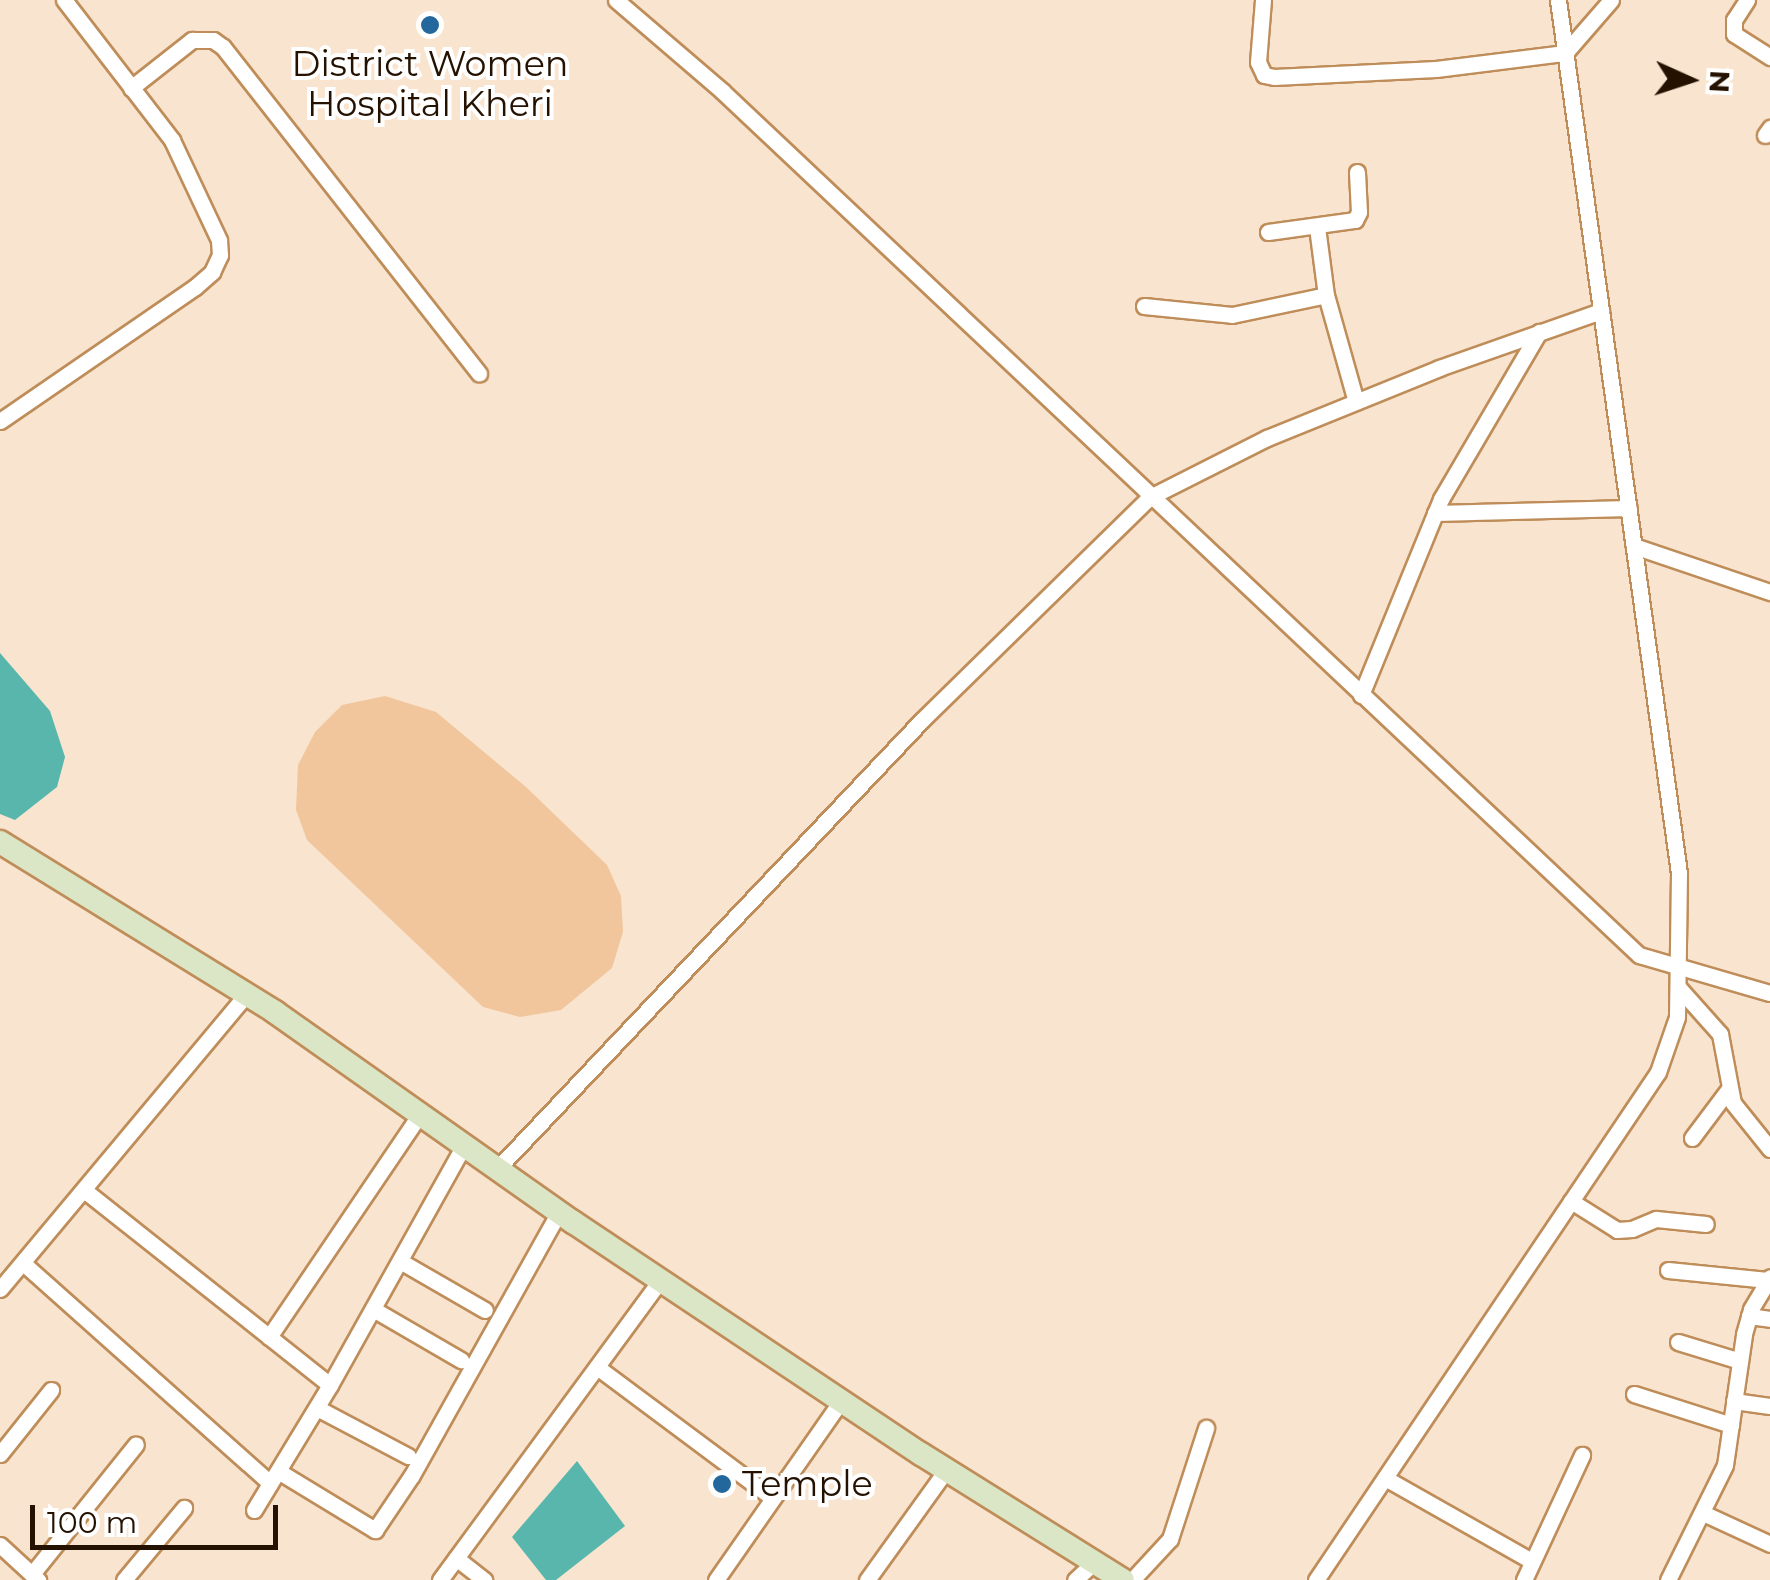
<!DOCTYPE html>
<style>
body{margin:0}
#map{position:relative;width:1770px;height:1580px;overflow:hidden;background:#f9e4cf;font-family:Montserrat,sans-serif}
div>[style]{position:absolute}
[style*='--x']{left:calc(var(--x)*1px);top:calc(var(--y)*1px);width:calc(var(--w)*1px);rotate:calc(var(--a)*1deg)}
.green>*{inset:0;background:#f1c69c}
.water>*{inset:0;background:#58b6ac}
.roads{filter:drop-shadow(2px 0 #bf8d59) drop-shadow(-2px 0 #bf8d59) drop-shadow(0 2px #bf8d59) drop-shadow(0 -2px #bf8d59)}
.street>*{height:15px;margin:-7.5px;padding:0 7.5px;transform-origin:7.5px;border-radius:7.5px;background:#fff}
.secondary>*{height:22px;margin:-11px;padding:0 11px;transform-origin:11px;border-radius:11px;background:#dbe6c6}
.dots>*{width:28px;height:28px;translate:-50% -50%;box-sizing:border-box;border:5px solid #fff;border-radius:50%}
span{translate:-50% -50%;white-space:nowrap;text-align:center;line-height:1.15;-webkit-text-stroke:8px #fff;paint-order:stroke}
.poi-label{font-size:35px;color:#241100}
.left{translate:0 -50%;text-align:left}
.north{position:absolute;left:1640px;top:30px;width:100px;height:100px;-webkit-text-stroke:8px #fff;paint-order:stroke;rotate:93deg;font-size:28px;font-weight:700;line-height:40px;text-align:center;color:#241100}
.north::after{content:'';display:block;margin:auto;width:35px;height:45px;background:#241100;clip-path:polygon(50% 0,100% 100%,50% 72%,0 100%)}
.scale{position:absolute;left:30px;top:1505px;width:248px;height:45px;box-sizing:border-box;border:5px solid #241100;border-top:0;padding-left:12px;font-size:30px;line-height:35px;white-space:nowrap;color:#241100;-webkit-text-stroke:8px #fff;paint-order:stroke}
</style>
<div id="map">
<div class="green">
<i style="clip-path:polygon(385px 696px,436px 712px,526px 787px,607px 865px,621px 896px,623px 932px,612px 968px,561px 1010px,520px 1017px,483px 1007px,307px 840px,296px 810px,298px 765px,315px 732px,342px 705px)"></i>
</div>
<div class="water">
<i style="clip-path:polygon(0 653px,50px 711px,65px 757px,57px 787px,15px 820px,0 814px)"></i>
<i style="clip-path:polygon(577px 1461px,625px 1526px,556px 1580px,546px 1580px,512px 1537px)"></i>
</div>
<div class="roads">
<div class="street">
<i style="--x:616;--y:0;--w:140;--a:40.6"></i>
<i style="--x:722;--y:91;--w:1260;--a:43.3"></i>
<i style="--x:1639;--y:955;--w:136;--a:16.2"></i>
<i style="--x:1263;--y:0;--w:62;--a:94.6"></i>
<i style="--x:1258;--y:62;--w:14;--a:65"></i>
<i style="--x:1264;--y:75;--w:10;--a:11"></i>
<i style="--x:1274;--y:77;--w:162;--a:-2.8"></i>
<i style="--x:1436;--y:69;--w:130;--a:-7.1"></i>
<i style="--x:1565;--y:53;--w:70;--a:-49"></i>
<i style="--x:1747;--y:0;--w:24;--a:123"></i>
<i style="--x:1734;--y:20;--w:14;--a:90"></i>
<i style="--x:1734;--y:34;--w:43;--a:32.6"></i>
<i style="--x:131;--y:88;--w:78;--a:-38.2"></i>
<i style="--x:192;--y:40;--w:21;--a:0"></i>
<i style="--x:213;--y:40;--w:12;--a:35"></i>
<i style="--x:223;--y:47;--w:415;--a:51.9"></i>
<i style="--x:1765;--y:135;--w:9;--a:-54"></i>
<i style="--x:1317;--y:227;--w:69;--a:82.5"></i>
<i style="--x:1326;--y:295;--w:111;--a:74.3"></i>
<i style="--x:1268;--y:232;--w:88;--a:-7.9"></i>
<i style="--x:1355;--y:220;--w:9;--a:-63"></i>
<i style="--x:1359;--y:212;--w:40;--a:-92.9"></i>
<i style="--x:1144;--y:306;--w:88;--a:5.8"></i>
<i style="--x:1232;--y:315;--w:96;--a:-12"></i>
<i style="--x:0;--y:421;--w:237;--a:-34.5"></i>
<i style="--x:195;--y:287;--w:23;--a:-41"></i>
<i style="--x:212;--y:272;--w:19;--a:-65"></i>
<i style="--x:220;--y:255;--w:15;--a:-94"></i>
<i style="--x:219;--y:240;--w:110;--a:-115.2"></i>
<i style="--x:172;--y:140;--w:177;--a:-127.6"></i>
<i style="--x:1435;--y:513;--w:194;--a:-1.5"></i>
<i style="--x:1634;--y:546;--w:144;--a:18.7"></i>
<i style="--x:1361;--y:695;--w:212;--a:-67.8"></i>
<i style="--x:1441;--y:499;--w:194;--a:-59.6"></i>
<i style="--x:1679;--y:988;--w:62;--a:48.3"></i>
<i style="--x:1720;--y:1034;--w:70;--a:79.3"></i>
<i style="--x:1733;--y:1103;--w:59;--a:51.2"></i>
<i style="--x:1692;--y:1138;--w:60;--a:-53.1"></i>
<i style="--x:497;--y:1169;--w:618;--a:-46.57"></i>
<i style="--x:922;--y:720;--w:319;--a:-44.4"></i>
<i style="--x:1150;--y:497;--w:131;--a:-26.8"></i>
<i style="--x:1267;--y:438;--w:186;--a:-22.1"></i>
<i style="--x:1439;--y:368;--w:172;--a:-19.4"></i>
<i style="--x:84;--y:1190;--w:314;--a:38.4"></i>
<i style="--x:330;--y:1385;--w:275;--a:-60.8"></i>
<i style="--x:1571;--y:1201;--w:54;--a:32.2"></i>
<i style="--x:1617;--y:1230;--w:15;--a:-4"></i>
<i style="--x:1632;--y:1229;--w:26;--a:-23"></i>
<i style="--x:1656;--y:1219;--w:50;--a:5.7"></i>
<i style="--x:400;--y:1261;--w:98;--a:30"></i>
<i style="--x:23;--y:1263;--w:331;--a:41.7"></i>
<i style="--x:1668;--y:1270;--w:100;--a:5.7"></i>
<i style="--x:0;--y:1289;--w:385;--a:-50.1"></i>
<i style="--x:373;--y:1309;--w:102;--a:30.1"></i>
<i style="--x:1749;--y:1316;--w:21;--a:8"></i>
<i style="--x:269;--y:1337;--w:269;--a:-55.9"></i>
<i style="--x:1678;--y:1342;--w:65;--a:17"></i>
<i style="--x:597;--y:1367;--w:219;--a:36.7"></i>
<i style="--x:1634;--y:1394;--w:102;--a:17.7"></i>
<i style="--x:1734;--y:1401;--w:36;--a:8"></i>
<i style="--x:317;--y:1408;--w:103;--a:27.8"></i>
<i style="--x:0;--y:1454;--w:82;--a:-51.4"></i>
<i style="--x:278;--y:1471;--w:114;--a:31.3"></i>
<i style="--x:375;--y:1530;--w:66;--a:-56.1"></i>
<i style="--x:412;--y:1475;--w:301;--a:-60.8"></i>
<i style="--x:1385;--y:1478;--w:169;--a:29.5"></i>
<i style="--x:254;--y:1510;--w:146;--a:-58.7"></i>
<i style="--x:1703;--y:1513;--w:74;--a:24.8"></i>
<i style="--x:0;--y:1545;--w:52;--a:42.6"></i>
<i style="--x:456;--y:1558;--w:36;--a:38"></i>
<i style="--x:32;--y:1574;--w:166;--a:-51.3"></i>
<i style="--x:124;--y:1580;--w:94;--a:-50.2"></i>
<i style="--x:440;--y:1580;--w:372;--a:-53.7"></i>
<i style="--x:716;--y:1580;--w:218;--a:-55.1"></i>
<i style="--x:867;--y:1580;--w:135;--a:-54.3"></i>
<i style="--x:1075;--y:1580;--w:25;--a:-43"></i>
<i style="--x:1132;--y:1580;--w:56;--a:-47.2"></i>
<i style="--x:1170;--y:1539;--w:117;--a:-72"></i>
<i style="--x:1316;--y:1580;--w:612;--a:-56.05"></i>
<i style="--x:1658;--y:1072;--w:58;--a:-70.9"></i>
<i style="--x:1677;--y:1017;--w:144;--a:-89.2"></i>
<i style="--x:1679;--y:873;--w:881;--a:-97.89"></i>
<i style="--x:1524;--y:1580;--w:138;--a:-65.1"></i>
<i style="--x:1668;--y:1580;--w:128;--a:-63.6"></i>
<i style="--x:1725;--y:1465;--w:132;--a:-81.7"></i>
<i style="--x:1744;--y:1334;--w:26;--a:-74"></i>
<i style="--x:1751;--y:1309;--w:37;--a:-59"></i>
</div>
<div class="secondary">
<i style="--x:0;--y:842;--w:323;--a:31.7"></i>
<i style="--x:275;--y:1012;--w:365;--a:35.2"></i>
<i style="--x:573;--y:1222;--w:418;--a:33.7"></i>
<i style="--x:921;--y:1454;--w:238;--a:32"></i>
</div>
</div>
<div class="dots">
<i style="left:430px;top:25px;background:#23679c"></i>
<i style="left:722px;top:1484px;background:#23679c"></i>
</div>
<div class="poi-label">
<span style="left:430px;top:84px">District Women<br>Hospital Kheri</span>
<span class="left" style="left:742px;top:1484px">Temple</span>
</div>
<div class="north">N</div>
<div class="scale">100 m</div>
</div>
